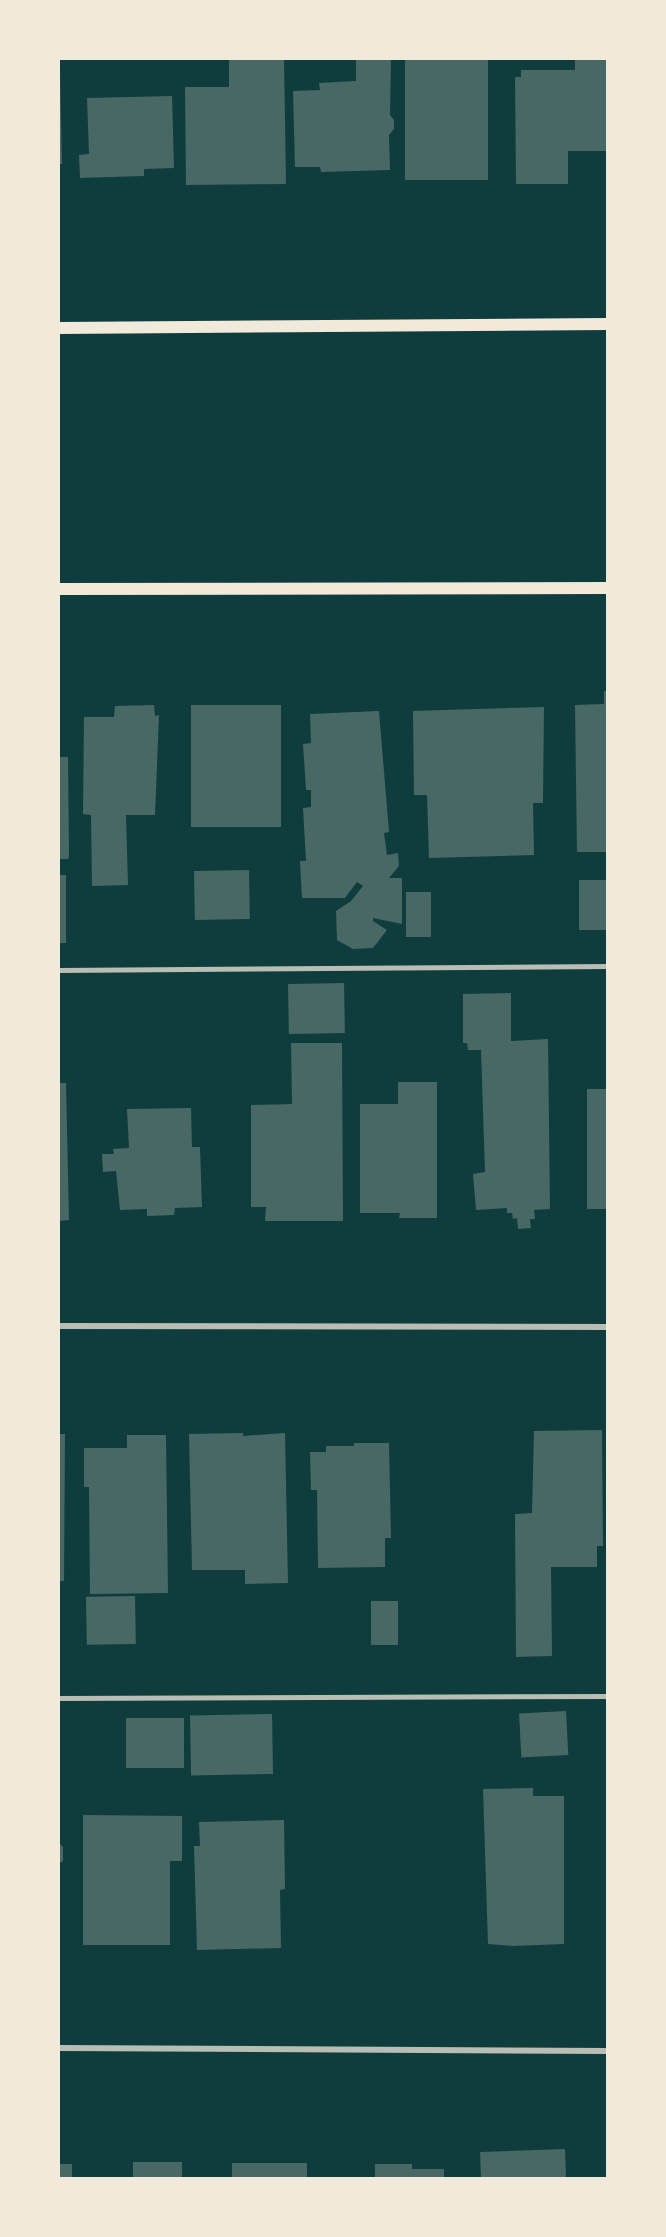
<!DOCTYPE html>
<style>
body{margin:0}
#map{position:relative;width:666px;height:2237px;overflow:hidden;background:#0f3d3e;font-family:Figtree,sans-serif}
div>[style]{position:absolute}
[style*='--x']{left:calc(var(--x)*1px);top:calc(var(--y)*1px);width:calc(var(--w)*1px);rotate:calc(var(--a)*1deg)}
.building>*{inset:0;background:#486865;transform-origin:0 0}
.service>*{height:4.5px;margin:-2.25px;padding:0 2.25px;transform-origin:2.25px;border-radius:2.25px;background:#b8beb3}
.minor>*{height:6px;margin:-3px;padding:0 3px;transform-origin:3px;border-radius:3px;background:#b8beb3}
.secondary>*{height:12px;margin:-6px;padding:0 6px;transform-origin:6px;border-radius:6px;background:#f1e9da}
span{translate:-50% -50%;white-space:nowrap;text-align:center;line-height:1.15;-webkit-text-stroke:6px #f1e9da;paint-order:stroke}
.frame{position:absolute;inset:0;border:60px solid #f1e9da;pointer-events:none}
</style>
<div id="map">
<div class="building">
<i style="clip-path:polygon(229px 58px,284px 58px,286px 184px,186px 185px,185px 87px,229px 87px)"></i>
<i style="clip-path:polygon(356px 58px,391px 58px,390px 115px,394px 120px,394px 129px,389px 135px,390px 170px,321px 172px,320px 167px,295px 167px,293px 91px,320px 90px,319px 83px,356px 81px)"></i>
<i style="left:405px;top:58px;width:83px;height:122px"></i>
<i style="clip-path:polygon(575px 58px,608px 58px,608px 151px,568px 151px,568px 184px,516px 184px,515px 77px,521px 77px,521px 70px,575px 70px)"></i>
<i style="clip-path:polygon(58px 71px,60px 71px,62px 164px,58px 164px)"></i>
<i style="clip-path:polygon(172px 96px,174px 168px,144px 169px,144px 176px,80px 178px,79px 155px,89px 154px,87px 98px)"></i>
<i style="clip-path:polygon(604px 691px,608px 691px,608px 852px,577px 852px,575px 705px,604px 704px)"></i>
<i style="clip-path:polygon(154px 705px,155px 716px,159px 715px,155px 815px,126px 815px,128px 885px,92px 886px,91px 815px,83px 814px,84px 717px,114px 717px,115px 706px)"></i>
<i style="left:281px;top:705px;width:122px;height:90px;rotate:90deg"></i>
<i style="clip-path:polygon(544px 707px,543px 803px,533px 803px,534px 855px,429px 858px,427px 795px,414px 795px,413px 711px)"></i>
<i style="clip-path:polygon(379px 711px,389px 832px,384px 833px,387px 855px,398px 853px,399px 866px,389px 878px,402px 878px,402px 924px,373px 918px,373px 921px,387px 930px,373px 948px,353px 949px,337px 940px,336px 911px,351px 901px,363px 886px,357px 882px,345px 898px,302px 898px,300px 861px,306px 861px,303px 808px,311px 807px,311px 790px,306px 790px,303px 744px,311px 743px,310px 714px)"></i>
<i style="clip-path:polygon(58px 757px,68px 757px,69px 856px,68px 859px,58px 859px)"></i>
<i style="left:249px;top:870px;width:49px;height:55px;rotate:89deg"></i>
<i style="left:58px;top:875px;width:8px;height:68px"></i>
<i style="left:579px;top:880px;width:29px;height:50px"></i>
<i style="left:406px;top:892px;width:25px;height:45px"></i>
<i style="left:344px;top:983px;width:50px;height:56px;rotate:89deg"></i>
<i style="clip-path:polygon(511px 993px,511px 1041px,548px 1039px,550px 1209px,534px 1210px,535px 1219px,530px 1219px,531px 1228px,518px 1229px,517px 1218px,513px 1219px,512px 1213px,507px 1213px,507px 1208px,476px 1210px,473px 1174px,485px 1172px,481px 1050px,468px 1050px,467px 1043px,463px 1043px,463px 994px)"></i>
<i style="clip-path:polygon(291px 1043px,342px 1043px,343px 1221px,265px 1221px,266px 1207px,251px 1207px,251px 1105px,292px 1104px)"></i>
<i style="clip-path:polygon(398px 1082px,437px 1082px,437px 1218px,399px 1218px,400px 1213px,360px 1213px,360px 1104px,398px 1104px)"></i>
<i style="clip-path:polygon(58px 1083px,66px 1083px,69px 1220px,58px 1221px)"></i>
<i style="left:587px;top:1089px;width:21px;height:120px"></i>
<i style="clip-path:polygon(191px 1108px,192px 1147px,200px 1147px,202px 1207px,175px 1208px,174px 1215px,147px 1216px,147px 1209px,120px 1210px,116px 1171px,103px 1172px,102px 1154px,114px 1154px,113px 1149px,129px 1148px,127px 1109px)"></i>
<i style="clip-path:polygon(602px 1430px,603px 1546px,597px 1546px,597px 1567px,551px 1567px,552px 1656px,516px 1657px,515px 1514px,532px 1513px,534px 1431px)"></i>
<i style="clip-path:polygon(243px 1433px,243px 1436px,285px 1433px,288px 1583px,245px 1584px,245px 1570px,192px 1570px,189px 1434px)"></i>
<i style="clip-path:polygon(58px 1434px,65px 1434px,64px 1581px,58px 1581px)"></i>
<i style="clip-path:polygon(127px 1435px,166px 1435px,168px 1593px,90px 1594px,89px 1487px,84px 1487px,84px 1448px,127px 1448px)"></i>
<i style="clip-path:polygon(354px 1443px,389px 1443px,391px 1538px,385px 1538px,385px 1567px,318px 1568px,317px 1490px,311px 1490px,310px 1452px,326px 1452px,326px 1446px,354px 1446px)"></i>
<i style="left:135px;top:1596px;width:48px;height:49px;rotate:89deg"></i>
<i style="left:371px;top:1601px;width:27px;height:44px"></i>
<i style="left:566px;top:1711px;width:44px;height:47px;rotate:87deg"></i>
<i style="left:272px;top:1714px;width:60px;height:82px;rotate:89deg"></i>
<i style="left:126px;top:1718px;width:58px;height:50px"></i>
<i style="clip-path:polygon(533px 1788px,533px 1796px,564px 1796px,564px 1944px,513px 1946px,488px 1944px,483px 1789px)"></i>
<i style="clip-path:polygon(83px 1815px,182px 1816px,182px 1861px,170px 1861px,170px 1945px,83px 1945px)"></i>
<i style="clip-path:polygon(284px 1820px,285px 1889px,280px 1890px,281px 1948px,197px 1950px,194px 1846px,200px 1846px,199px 1822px)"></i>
<i style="clip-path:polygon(58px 1842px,63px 1847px,63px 1861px,58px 1864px)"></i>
<i style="left:565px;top:2149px;width:29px;height:85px;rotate:88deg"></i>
<i style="left:182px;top:2162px;width:16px;height:49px;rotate:90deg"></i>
<i style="left:307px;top:2163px;width:15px;height:75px;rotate:90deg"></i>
<i style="left:58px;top:2164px;width:14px;height:14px"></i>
<i style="clip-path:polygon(375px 2164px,412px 2164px,412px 2169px,444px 2169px,444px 2178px,375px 2178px)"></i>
</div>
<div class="service">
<i style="--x:58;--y:970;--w:550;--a:-0.42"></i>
<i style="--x:58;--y:1698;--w:550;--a:-0.21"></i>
</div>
<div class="minor">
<i style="--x:58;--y:1326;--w:550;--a:0.1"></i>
<i style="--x:58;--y:2048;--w:550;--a:0.31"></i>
</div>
<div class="secondary">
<i style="--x:58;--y:328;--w:550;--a:-0.42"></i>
<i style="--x:58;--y:589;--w:550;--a:-0.1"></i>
</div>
<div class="frame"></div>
</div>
